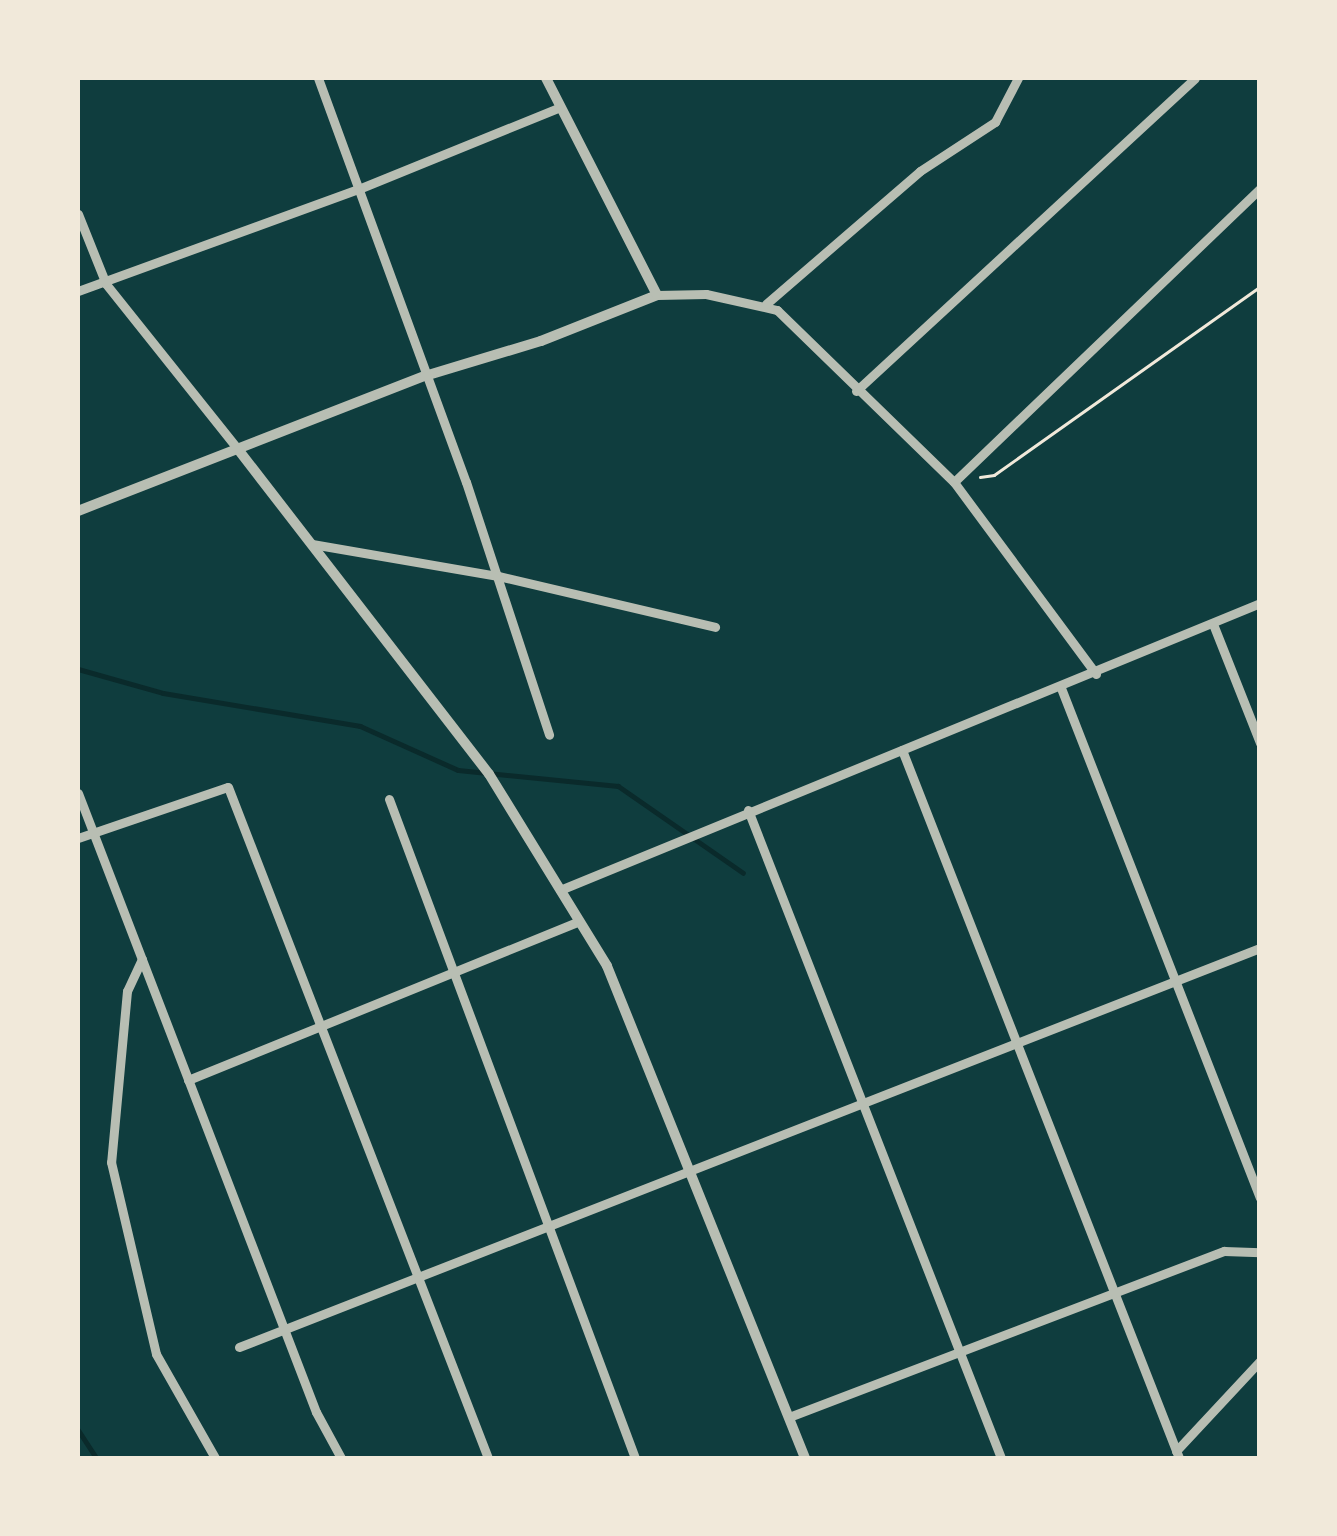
<!DOCTYPE html>
<style>
body{margin:0}
#map{position:relative;width:1337px;height:1536px;overflow:hidden;background:#0f3d3e;font-family:"IBM Plex Serif",serif}
div>[style]{position:absolute}
[style*='--x']{left:calc(var(--x)*1px);top:calc(var(--y)*1px);width:calc(var(--w)*1px);rotate:calc(var(--a)*1deg)}
.stream>*{height:5px;margin:-2.5px;padding:0 2.5px;transform-origin:2.5px;border-radius:2.5px;background:#0a2a2b}
.path>*{height:2.5px;margin:-1.25px;padding:0 1.25px;transform-origin:1.25px;border-radius:1.25px;background:#f1e9da}
.minor>*{height:9px;margin:-4.5px;padding:0 4.5px;transform-origin:4.5px;border-radius:4.5px;background:#b8beb3}
.tertiary>*{height:10px;margin:-5px;padding:0 5px;transform-origin:5px;border-radius:5px;background:#b8beb3}
span{translate:-50% -50%;white-space:nowrap;text-align:center;line-height:1.15;-webkit-text-stroke:10px #f1e9da;paint-order:stroke}
.frame{position:absolute;inset:0;border:80px solid #f1e9da;pointer-events:none}
</style>
<div id="map">
<div class="stream">
<i style="--x:78;--y:669;--w:88;--a:15.8"></i>
<i style="--x:163;--y:693;--w:200;--a:9.5"></i>
<i style="--x:360;--y:726;--w:107;--a:24.2"></i>
<i style="--x:458;--y:770;--w:161;--a:5.7"></i>
<i style="--x:618;--y:786;--w:152;--a:34.8"></i>
<i style="--x:78;--y:1430;--w:33;--a:57"></i>
</div>
<div class="path">
<i style="--x:980;--y:477;--w:14;--a:-8"></i>
<i style="--x:994;--y:475;--w:326;--a:-35.3"></i>
</div>
<div class="minor">
<i style="--x:318;--y:78;--w:430;--a:69.9"></i>
<i style="--x:466;--y:482;--w:266;--a:71.8"></i>
<i style="--x:78;--y:214;--w:75;--a:68.2"></i>
<i style="--x:106;--y:284;--w:210;--a:51.4"></i>
<i style="--x:78;--y:291;--w:301;--a:-20"></i>
<i style="--x:361;--y:188;--w:213;--a:-22.1"></i>
<i style="--x:657;--y:295;--w:49;--a:-1.2"></i>
<i style="--x:706;--y:294;--w:73;--a:12.7"></i>
<i style="--x:777;--y:310;--w:247;--a:44.2"></i>
<i style="--x:766;--y:304;--w:203;--a:-40.8"></i>
<i style="--x:920;--y:171;--w:90;--a:-33.2"></i>
<i style="--x:995;--y:122;--w:50;--a:-62.4"></i>
<i style="--x:856;--y:391;--w:461;--a:-42.7"></i>
<i style="--x:312;--y:544;--w:189;--a:9.8"></i>
<i style="--x:498;--y:576;--w:223;--a:13.2"></i>
<i style="--x:1213;--y:624;--w:128;--a:68.4"></i>
<i style="--x:1096;--y:674;--w:239;--a:-126.5"></i>
<i style="--x:954;--y:482;--w:424;--a:-43.8"></i>
<i style="--x:1061;--y:688;--w:547;--a:68.68"></i>
<i style="--x:902;--y:750;--w:760;--a:68.63"></i>
<i style="--x:78;--y:793;--w:663;--a:68.97"></i>
<i style="--x:316;--y:1412;--w:52;--a:61.5"></i>
<i style="--x:389;--y:799;--w:703;--a:69.53"></i>
<i style="--x:748;--y:810;--w:696;--a:68.67"></i>
<i style="--x:78;--y:838;--w:158;--a:-18.8"></i>
<i style="--x:228;--y:787;--w:720;--a:68.82"></i>
<i style="--x:560;--y:890;--w:757;--a:-22.29"></i>
<i style="--x:142;--y:959;--w:35;--a:115"></i>
<i style="--x:127;--y:991;--w:172;--a:95.3"></i>
<i style="--x:111;--y:1162;--w:197;--a:76.8"></i>
<i style="--x:156;--y:1354;--w:120;--a:60.4"></i>
<i style="--x:188;--y:1080;--w:422;--a:-22.1"></i>
<i style="--x:239;--y:1347;--w:1096;--a:-21.35"></i>
<i style="--x:789;--y:1417;--w:466;--a:-20.9"></i>
<i style="--x:1224;--y:1251;--w:36;--a:2"></i>
<i style="--x:1176;--y:1451;--w:123;--a:-47"></i>
</div>
<div class="tertiary">
<i style="--x:237;--y:448;--w:412;--a:52.3"></i>
<i style="--x:489;--y:774;--w:225;--a:58.4"></i>
<i style="--x:607;--y:966;--w:530;--a:68.08"></i>
<i style="--x:78;--y:511;--w:372;--a:-21.3"></i>
<i style="--x:425;--y:376;--w:121;--a:-16.8"></i>
<i style="--x:541;--y:341;--w:125;--a:-21.6"></i>
<i style="--x:657;--y:295;--w:244;--a:-117.1"></i>
</div>
<div class="frame"></div>
</div>
